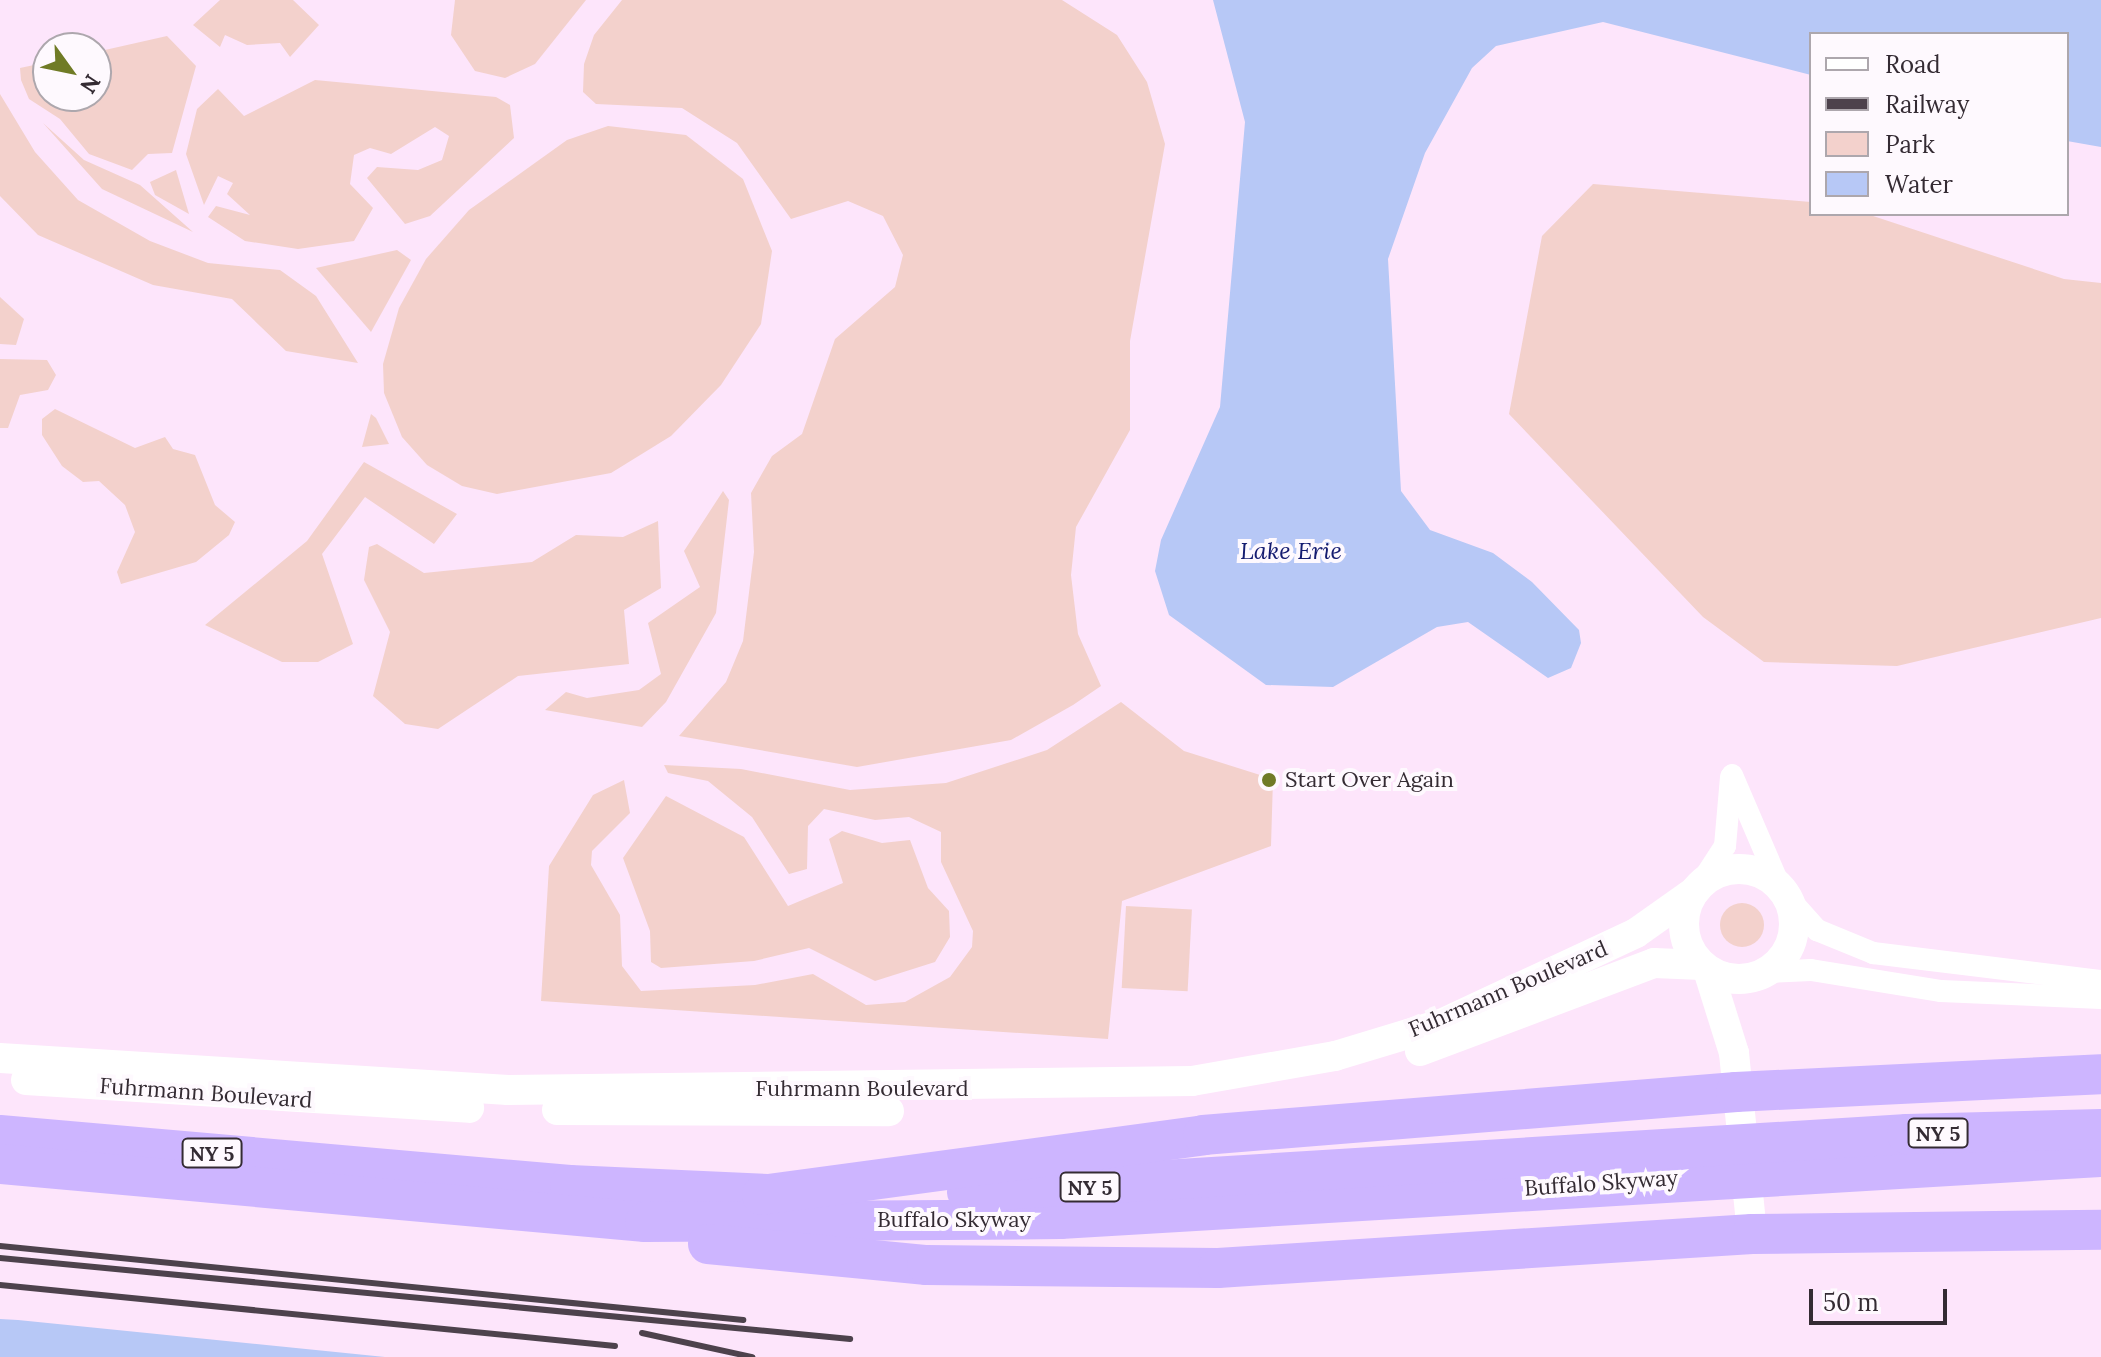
<!DOCTYPE html>
<style>
body{margin:0}
#map{position:relative;width:2101px;height:1357px;overflow:hidden;background:#fde5fb;font-family:Lora,serif}
div>[style]{position:absolute}
[style*='--x']{left:calc(var(--x)*1px);top:calc(var(--y)*1px);width:calc(var(--w)*1px);rotate:calc(var(--a)*1deg)}
.green>*{inset:0;background:#f3d1cc;transform-origin:0 0}
.round{border-radius:50%}
.water>*{inset:0;background:#b7c8f6}
.street>*{height:22px;margin:-11px;padding:0 11px;transform-origin:11px;border-radius:11px;background:#fff}
.secondary>*{height:30px;margin:-15px;padding:0 15px;transform-origin:15px;border-radius:15px;background:#fff}
.secondary>.ring{margin:-15px;padding:0;box-sizing:content-box;background:none;border:30px solid #fff;border-radius:50%}
.highway>*{height:40px;margin:-20px;padding:0 20px;transform-origin:20px;border-radius:20px;background:#cdb5ff}
.rail>*{height:6px;margin:-3px;padding:0 3px;transform-origin:3px;border-radius:3px;background:#4d424c}
.dots>*{width:22px;height:22px;translate:-50% -50%;box-sizing:border-box;border:4px solid #fef9fe;border-radius:50%}
span{translate:-50% -50%;white-space:nowrap;text-align:center;line-height:1.15;-webkit-text-stroke:8px #fef9fe;paint-order:stroke}
.shield-label span{padding:2px 6px;background:#fef9fe;border:2px solid;border-radius:6px;-webkit-text-stroke-width:0}
.shield-label{font-size:20px;color:#342b33;font-weight:700}
.poi-label{font-size:22px;color:#342b33}
.left{translate:0 -50%;text-align:left}
.street-label{font-size:22px;color:#342b33}
.water-label{font-size:24px;color:#141b70;font-style:italic}
.legend{position:absolute;left:1809px;top:32px;width:260px;height:184px;box-sizing:border-box;background:#fef9fe;border:2px solid #ada7ad;margin:0;padding:10px 14px;list-style:none;font-size:24px;color:#342b33}
.legend li{display:flex;align-items:center;gap:16px;height:40px}
.legend b{width:40px;border:2px solid #ada7ad}
.north{position:absolute;left:32px;top:32px;width:80px;height:80px;box-sizing:border-box;background:#fef9fe;border:2px solid #ada7ad;border-radius:50%;rotate:123deg;font-size:22px;font-weight:700;line-height:32px;text-align:center;color:#342b33}
.north::after{content:'';display:block;margin:auto;width:28px;height:36px;background:#707b26;clip-path:polygon(50% 0,100% 100%,50% 72%,0 100%)}
.scale{position:absolute;left:1809px;top:1289px;width:138px;height:36px;box-sizing:border-box;border:4px solid #342b33;border-top:0;padding-left:10px;font-size:24px;line-height:28px;white-space:nowrap;color:#342b33;-webkit-text-stroke:6px #fef9fe;paint-order:stroke}
</style>
<div id="map">
<div class="green">
<i style="clip-path:polygon(220px 0,293px 0,319px 25px,290px 57px,280px 43px,247px 45px,225px 35px,220px 47px,193px 25px)"></i>
<i style="clip-path:polygon(455px 0,586px 0,535px 64px,505px 78px,475px 71px,451px 35px)"></i>
<i style="clip-path:polygon(622px 0,1062px 0,1117px 35px,1147px 82px,1165px 144px,1130px 341px,1130px 430px,1076px 527px,1071px 575px,1078px 634px,1101px 686px,1073px 705px,1011px 740px,857px 767px,679px 736px,726px 682px,743px 641px,754px 552px,751px 493px,772px 456px,802px 434px,835px 339px,895px 287px,903px 255px,883px 216px,848px 201px,791px 219px,737px 143px,682px 108px,596px 104px,583px 92px,584px 64px,594px 35px)"></i>
<i style="clip-path:polygon(167px 36px,196px 66px,172px 153px,148px 154px,132px 170px,89px 154px,60px 119px,29px 99px,21px 80px,20px 68px,48px 62px,48px 96px,96px 96px,96px 52px)"></i>
<i style="clip-path:polygon(315px 80px,496px 97px,510px 105px,514px 138px,430px 216px,405px 224px,367px 178px,377px 167px,418px 170px,442px 160px,449px 136px,435px 127px,391px 154px,370px 148px,354px 155px,350px 184px,373px 208px,354px 241px,298px 249px,245px 241px,208px 217px,216px 206px,250px 215px,227px 194px,233px 183px,218px 176px,204px 205px,186px 154px,197px 109px,218px 89px,244px 116px)"></i>
<i style="clip-path:polygon(0 94px,35px 152px,78px 200px,150px 241px,208px 263px,280px 270px,316px 296px,358px 363px,286px 351px,232px 299px,153px 285px,38px 235px,0 196px)"></i>
<i style="clip-path:polygon(43px 123px,84px 160px,140px 185px,193px 232px,102px 189px)"></i>
<i style="clip-path:polygon(608px 126px,686px 135px,743px 179px,772px 251px,761px 324px,721px 385px,671px 436px,611px 473px,497px 494px,462px 486px,427px 465px,402px 437px,384px 393px,383px 364px,399px 308px,426px 259px,469px 210px,567px 140px)"></i>
<i style="clip-path:polygon(176px 170px,189px 214px,155px 195px,150px 182px)"></i>
<i style="clip-path:polygon(1593px 184px,1811px 202px,1811px 214px,1867px 214px,2064px 279px,2101px 283px,2101px 618px,1897px 666px,1764px 662px,1703px 617px,1509px 414px,1542px 236px)"></i>
<i style="clip-path:polygon(397px 250px,411px 260px,371px 332px,316px 268px)"></i>
<i style="clip-path:polygon(0 297px,24px 319px,16px 345px,0 344px)"></i>
<i style="clip-path:polygon(0 359px,47px 360px,56px 375px,48px 390px,20px 395px,8px 428px,0 428px)"></i>
<i style="clip-path:polygon(55px 409px,135px 448px,165px 437px,173px 449px,195px 455px,215px 505px,235px 522px,229px 535px,196px 562px,121px 584px,117px 572px,135px 532px,125px 505px,99px 481px,83px 482px,62px 466px,42px 435px,42px 419px)"></i>
<i style="clip-path:polygon(371px 414px,376px 418px,389px 444px,362px 447px)"></i>
<i style="clip-path:polygon(364px 462px,457px 514px,434px 544px,365px 497px,322px 554px,353px 644px,318px 662px,282px 662px,205px 625px,307px 541px)"></i>
<i style="clip-path:polygon(723px 491px,729px 500px,716px 613px,666px 702px,642px 727px,545px 710px,566px 692px,587px 698px,639px 690px,661px 674px,648px 623px,700px 587px,684px 551px)"></i>
<i style="clip-path:polygon(658px 521px,661px 588px,624px 610px,629px 664px,518px 676px,438px 729px,405px 724px,373px 696px,390px 632px,364px 580px,369px 547px,377px 544px,424px 573px,532px 562px,576px 535px,623px 537px)"></i>
<i style="clip-path:polygon(1121px 702px,1184px 751px,1273px 779px,1271px 846px,1122px 901px,1108px 1039px,541px 1001px,549px 866px,593px 795px,624px 780px,630px 813px,592px 851px,591px 865px,620px 915px,622px 966px,641px 991px,755px 985px,813px 974px,866px 1005px,905px 1002px,950px 977px,972px 947px,973px 931px,941px 862px,941px 832px,909px 817px,875px 820px,824px 809px,808px 826px,807px 869px,789px 874px,752px 817px,708px 781px,668px 773px,664px 765px,741px 769px,850px 790px,946px 783px,1047px 750px)"></i>
<i style="clip-path:polygon(666px 796px,744px 837px,788px 906px,843px 883px,829px 839px,842px 831px,882px 843px,910px 840px,928px 888px,949px 911px,950px 937px,935px 962px,875px 981px,809px 948px,754px 961px,661px 968px,651px 962px,650px 931px,623px 858px)"></i>
<i class="round" style="left:1720px;top:903px;width:44px;height:44px"></i>
<i style="left:1126px;top:906px;width:66px;height:82px;rotate:3deg"></i>
</div>
<div class="water">
<i style="clip-path:polygon(1213px 0,2101px 0,2101px 147px,2067px 141px,2067px 34px,1811px 34px,1811px 75px,1603px 22px,1496px 46px,1472px 68px,1425px 153px,1388px 259px,1401px 491px,1430px 530px,1493px 553px,1532px 582px,1579px 630px,1581px 643px,1571px 668px,1548px 678px,1468px 622px,1437px 627px,1333px 687px,1266px 685px,1169px 615px,1155px 571px,1161px 540px,1220px 407px,1245px 122px)"></i>
<i style="clip-path:polygon(0 1319px,18px 1320px,385px 1357px,0 1357px)"></i>
</div>
<div class="street">
<i style="--x:1732;--y:775;--w:122;--a:66.8"></i>
<i style="--x:1699;--y:886;--w:48;--a:-57"></i>
<i style="--x:1725;--y:846;--w:69;--a:-85"></i>
<i style="--x:1784;--y:893;--w:50;--a:48.3"></i>
<i style="--x:1817;--y:930;--w:61;--a:22.3"></i>
<i style="--x:1873;--y:953;--w:230;--a:7"></i>
<i style="--x:1766;--y:972;--w:45;--a:-2.5"></i>
<i style="--x:1811;--y:970;--w:132;--a:9.2"></i>
<i style="--x:1941;--y:991;--w:160;--a:2.5"></i>
</div>
<div class="secondary">
<i class="ring" style="left:1684px;top:869px;width:80px;height:80px"></i>
<i style="--x:1708;--y:970;--w:87;--a:72.6"></i>
<i style="--x:1734;--y:1053;--w:182;--a:84.3"></i>
<i style="--x:1420;--y:1051;--w:250;--a:-20.6"></i>
<i style="--x:1654;--y:963;--w:48;--a:2.4"></i>
<i style="--x:0;--y:1058;--w:509;--a:3.6"></i>
<i style="--x:508;--y:1090;--w:684;--a:-0.75"></i>
<i style="--x:1192;--y:1081;--w:145;--a:-9.9"></i>
<i style="--x:1335;--y:1056;--w:111;--a:-16.8"></i>
<i style="--x:1441;--y:1024;--w:215;--a:-25"></i>
<i style="--x:1636;--y:933;--w:71;--a:-35.3"></i>
<i style="--x:26;--y:1080;--w:444;--a:3.6"></i>
<i style="--x:557;--y:1110;--w:332;--a:0.2"></i>
</div>
<div class="highway">
<i style="--x:0;--y:1135;--w:572;--a:5.01"></i>
<i style="--x:570;--y:1185;--w:217;--a:2.6"></i>
<i style="--x:0;--y:1164;--w:648;--a:5.14"></i>
<i style="--x:645;--y:1222;--w:415;--a:-0.4"></i>
<i style="--x:1060;--y:1219;--w:1043;--a:-3.41"></i>
<i style="--x:967;--y:1192;--w:942;--a:-3.53"></i>
<i style="--x:1907;--y:1134;--w:194;--a:-1.5"></i>
<i style="--x:762;--y:1195;--w:445;--a:-7.7"></i>
<i style="--x:1203;--y:1135;--w:535;--a:-4.61"></i>
<i style="--x:1736;--y:1092;--w:365;--a:-2.8"></i>
<i style="--x:708;--y:1244;--w:220;--a:5.5"></i>
<i style="--x:927;--y:1265;--w:291;--a:0.6"></i>
<i style="--x:1218;--y:1268;--w:535;--a:-3.64"></i>
<i style="--x:1752;--y:1234;--w:349;--a:-0.7"></i>
</div>
<div class="rail">
<i style="--x:0;--y:1246;--w:747;--a:5.69"></i>
<i style="--x:0;--y:1258;--w:854;--a:5.44"></i>
<i style="--x:0;--y:1285;--w:618;--a:5.66"></i>
<i style="--x:642;--y:1333;--w:113;--a:12.3"></i>
</div>
<div class="dots">
<i style="left:1269px;top:780px;background:#707b26"></i>
</div>
<div class="shield-label">
<span style="left:1938px;top:1133px">NY 5</span>
<span style="left:212px;top:1153px">NY 5</span>
<span style="left:1090px;top:1187px">NY 5</span>
</div>
<div class="poi-label">
<span class="left" style="left:1285px;top:780px">Start Over Again</span>
</div>
<div class="street-label">
<span style="left:1508px;top:989px;rotate:-23deg">Fuhrmann Boulevard</span>
<span style="left:862px;top:1089px">Fuhrmann Boulevard</span>
<span style="left:206px;top:1093px;rotate:4deg">Fuhrmann Boulevard</span>
<span style="left:1601px;top:1183px;rotate:-4deg">Buffalo Skyway</span>
<span style="left:954px;top:1220px">Buffalo Skyway</span>
</div>
<div class="water-label">
<span style="left:1291px;top:551px">Lake Erie</span>
</div>
<ul class="legend">
<li><b style="height:10px;background:#fff"></b>Road</li>
<li><b style="height:10px;background:#4d424c"></b>Railway</li>
<li><b style="height:22px;background:#f3d1cc"></b>Park</li>
<li><b style="height:22px;background:#b7c8f6"></b>Water</li>
</ul>
<div class="north">N</div>
<div class="scale">50 m</div>
</div>
